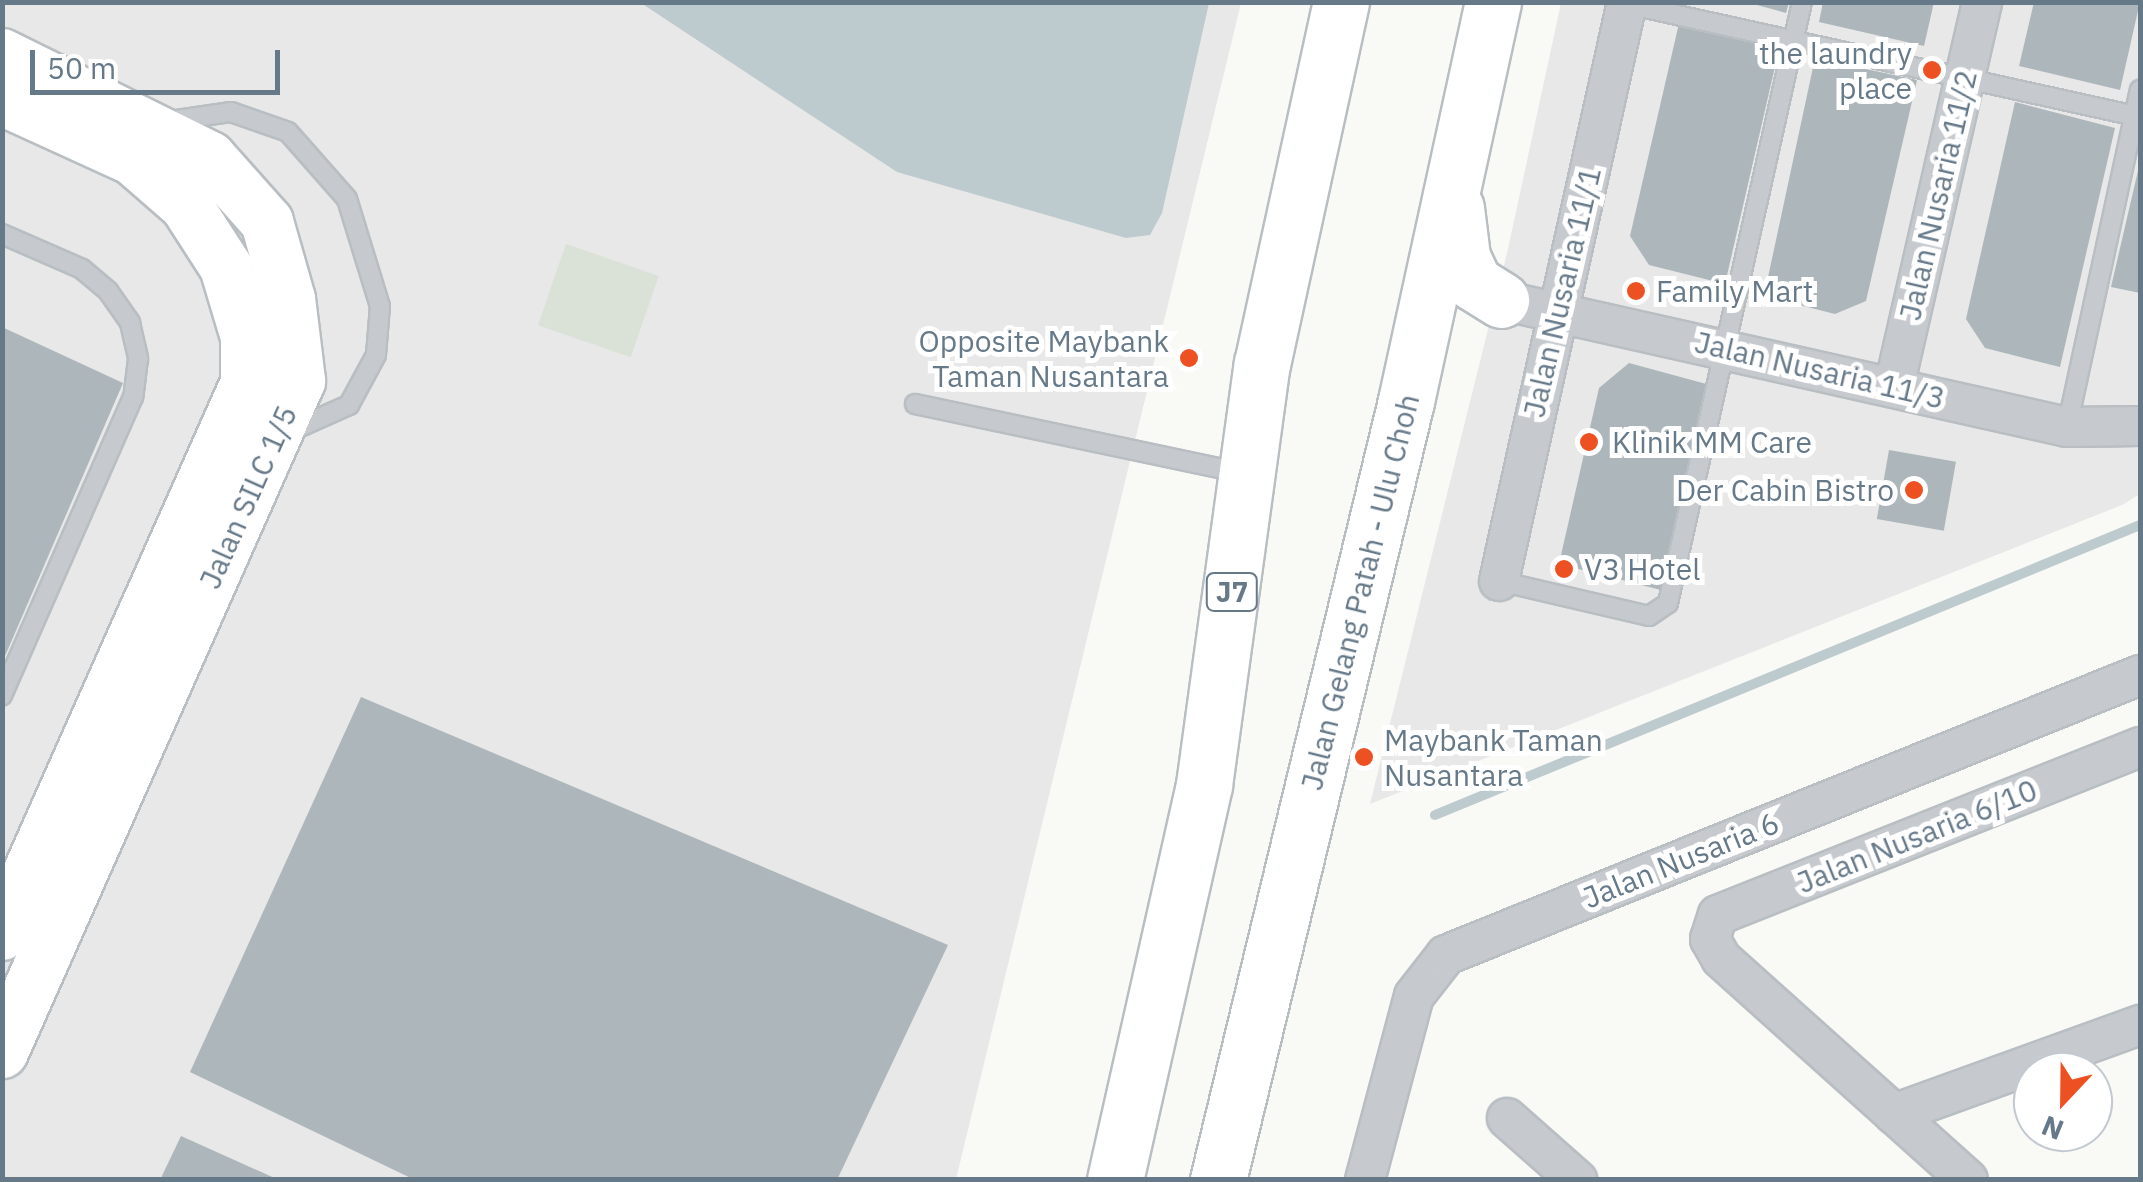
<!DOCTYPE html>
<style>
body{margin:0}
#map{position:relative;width:2143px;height:1182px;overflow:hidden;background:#f9f9f6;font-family:"IBM Plex Sans",sans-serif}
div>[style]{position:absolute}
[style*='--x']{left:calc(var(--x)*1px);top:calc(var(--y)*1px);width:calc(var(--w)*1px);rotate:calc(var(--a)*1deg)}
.built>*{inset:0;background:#e7e8e7}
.green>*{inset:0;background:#dae1d7;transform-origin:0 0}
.water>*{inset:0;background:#bdcace}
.stream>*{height:10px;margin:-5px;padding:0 5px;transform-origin:5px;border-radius:5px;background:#bdcace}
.building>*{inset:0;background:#adb6bb;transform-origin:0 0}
.roads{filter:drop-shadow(2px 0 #b8bec2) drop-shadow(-2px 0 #b8bec2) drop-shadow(0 2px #b8bec2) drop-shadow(0 -2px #b8bec2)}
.lane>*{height:18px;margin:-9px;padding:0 9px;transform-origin:9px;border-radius:9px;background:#c6cace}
.street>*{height:38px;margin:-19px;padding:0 19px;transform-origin:19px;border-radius:19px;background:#c6cace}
.secondary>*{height:52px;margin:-26px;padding:0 26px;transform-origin:26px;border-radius:26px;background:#fff}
.primary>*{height:55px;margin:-27.5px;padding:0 27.5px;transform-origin:27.5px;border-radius:27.5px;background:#fff}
.dots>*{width:28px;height:28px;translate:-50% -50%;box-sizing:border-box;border:5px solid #fff;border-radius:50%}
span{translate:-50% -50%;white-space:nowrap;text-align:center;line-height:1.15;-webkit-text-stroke:10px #fff;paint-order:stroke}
.shield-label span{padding:2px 8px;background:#fff;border:2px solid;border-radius:8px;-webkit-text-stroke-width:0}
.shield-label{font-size:28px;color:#667989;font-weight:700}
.poi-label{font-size:30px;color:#667989}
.right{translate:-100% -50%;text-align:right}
.left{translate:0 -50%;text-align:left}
.street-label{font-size:30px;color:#667989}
.frame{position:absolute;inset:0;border:5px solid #667989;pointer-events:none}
.north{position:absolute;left:2013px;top:1052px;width:100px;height:100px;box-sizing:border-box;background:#fff;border:2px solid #c2c9d0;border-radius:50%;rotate:202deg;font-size:28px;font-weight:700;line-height:40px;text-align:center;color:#667989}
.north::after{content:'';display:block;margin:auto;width:35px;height:45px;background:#ed5122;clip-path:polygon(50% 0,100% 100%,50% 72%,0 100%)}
.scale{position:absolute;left:30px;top:50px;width:250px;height:45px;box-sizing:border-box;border:5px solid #667989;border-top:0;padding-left:12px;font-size:30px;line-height:35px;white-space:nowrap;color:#667989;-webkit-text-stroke:8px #fff;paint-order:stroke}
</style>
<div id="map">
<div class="built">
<i style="clip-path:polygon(2px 3px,1241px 3px,956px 1179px,3px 1179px)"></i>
<i style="clip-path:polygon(1561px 3px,2140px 3px,2140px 494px,2122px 505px,1370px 804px,1508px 249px)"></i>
</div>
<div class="green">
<i style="left:566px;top:244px;width:98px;height:86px;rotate:19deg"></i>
</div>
<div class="water">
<i style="clip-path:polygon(641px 3px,1209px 3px,1162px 213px,1150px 235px,1126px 238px,897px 172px)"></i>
</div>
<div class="stream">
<i style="--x:1435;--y:815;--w:762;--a:-22.36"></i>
</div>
<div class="building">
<i style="clip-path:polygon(1746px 2px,1789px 2px,1786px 13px)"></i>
<i style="clip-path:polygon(1823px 2px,1934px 2px,1924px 46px,1819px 22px)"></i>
<i style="clip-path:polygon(2034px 2px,2140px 2px,2120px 90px,2019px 66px)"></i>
<i style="clip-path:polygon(1680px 19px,1780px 45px,1725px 284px,1649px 265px,1630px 236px)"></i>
<i style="clip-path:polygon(1815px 58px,1917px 80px,1866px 301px,1835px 314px,1764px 296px)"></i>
<i style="clip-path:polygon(2015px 102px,2115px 128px,2060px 367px,1985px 348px,1966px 319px)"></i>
<i style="clip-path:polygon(2140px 162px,2140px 293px,2111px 287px)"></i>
<i style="clip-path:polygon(2px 327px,123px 383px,2px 663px)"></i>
<i style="clip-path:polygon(1629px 363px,1710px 385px,1661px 590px,1559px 564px,1599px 388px)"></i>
<i style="left:1889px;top:450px;width:68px;height:70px;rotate:10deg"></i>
<i style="clip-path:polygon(361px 697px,948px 945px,837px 1180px,415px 1180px,190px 1072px)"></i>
<i style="clip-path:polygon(181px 1136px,279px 1180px,160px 1180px)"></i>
</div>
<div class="roads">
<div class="lane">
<i style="--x:1627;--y:4;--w:525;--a:12.42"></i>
<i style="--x:170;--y:121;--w:62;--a:-8.4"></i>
<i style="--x:231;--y:112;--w:60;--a:19.3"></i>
<i style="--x:288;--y:132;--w:89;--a:48.6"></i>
<i style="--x:347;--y:199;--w:112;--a:72.9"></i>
<i style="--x:380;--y:306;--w:49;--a:94.7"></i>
<i style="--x:376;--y:355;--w:57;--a:118.4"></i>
<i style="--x:349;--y:405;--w:64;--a:155.9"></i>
<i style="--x:2;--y:234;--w:87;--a:23.6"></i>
<i style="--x:82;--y:269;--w:34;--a:40"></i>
<i style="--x:108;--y:291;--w:39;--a:55"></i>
<i style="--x:130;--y:323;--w:37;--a:77"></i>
<i style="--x:138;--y:359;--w:38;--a:97"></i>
<i style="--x:133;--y:397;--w:326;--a:113.7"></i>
<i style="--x:915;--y:404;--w:335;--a:11.9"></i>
<i style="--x:2067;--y:427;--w:345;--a:-77.8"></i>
<i style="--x:1499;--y:581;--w:154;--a:13.1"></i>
<i style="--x:1649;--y:616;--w:23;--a:-34"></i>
<i style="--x:1668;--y:603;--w:616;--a:-77.43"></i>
</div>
<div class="street">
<i style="--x:1501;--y:300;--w:580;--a:12.65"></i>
<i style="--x:2067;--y:427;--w:73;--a:-0.8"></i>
<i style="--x:1894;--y:387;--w:395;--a:-77.1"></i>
<i style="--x:1499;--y:581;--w:593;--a:-77.53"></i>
<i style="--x:1894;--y:1114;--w:262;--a:-19.9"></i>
<i style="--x:1507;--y:1118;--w:94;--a:41.5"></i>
<i style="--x:1365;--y:1180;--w:190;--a:-75.1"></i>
<i style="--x:1414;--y:996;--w:52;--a:-52"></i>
<i style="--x:1446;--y:955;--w:748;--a:-21.97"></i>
<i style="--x:1968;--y:1180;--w:332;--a:-138.1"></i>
<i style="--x:1721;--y:958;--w:22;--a:-120"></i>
<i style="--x:1710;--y:939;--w:25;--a:-72"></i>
<i style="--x:1718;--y:915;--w:454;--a:-21.7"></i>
</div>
<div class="secondary">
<i style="--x:2;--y:55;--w:232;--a:26.3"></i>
<i style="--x:210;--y:158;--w:86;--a:48.3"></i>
<i style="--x:267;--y:222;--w:80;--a:74.1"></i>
<i style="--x:289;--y:299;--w:83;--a:83"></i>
<i style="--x:299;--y:381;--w:734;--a:113.88"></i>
<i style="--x:2;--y:99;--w:144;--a:24.6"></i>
<i style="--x:133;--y:159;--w:70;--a:41"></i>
<i style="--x:186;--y:205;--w:74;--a:57.2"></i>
<i style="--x:226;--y:267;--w:73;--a:73.3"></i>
<i style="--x:247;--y:337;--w:46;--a:90"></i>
<i style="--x:247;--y:383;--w:603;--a:113.97"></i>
</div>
<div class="primary">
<i style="--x:1456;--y:208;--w:49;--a:83"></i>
<i style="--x:1462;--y:257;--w:29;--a:65"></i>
<i style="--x:1474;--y:283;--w:32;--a:32"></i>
<i style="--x:1115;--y:1180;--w:405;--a:-77.3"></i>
<i style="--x:1204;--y:785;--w:425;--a:-82.2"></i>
<i style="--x:1262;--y:364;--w:371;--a:-77.7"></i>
<i style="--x:1218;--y:1180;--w:801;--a:-76.43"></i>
<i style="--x:1406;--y:401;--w:408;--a:-77.7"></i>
</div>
</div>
<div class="dots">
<i style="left:1932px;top:70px;background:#ed5122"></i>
<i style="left:1636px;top:291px;background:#ed5122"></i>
<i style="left:1189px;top:358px;background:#ed5122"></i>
<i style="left:1589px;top:442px;background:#ed5122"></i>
<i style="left:1914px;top:490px;background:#ed5122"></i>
<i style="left:1564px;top:569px;background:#ed5122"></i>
<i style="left:1364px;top:757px;background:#ed5122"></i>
</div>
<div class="shield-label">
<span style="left:1232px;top:592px">J7</span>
</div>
<div class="poi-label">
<span class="right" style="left:1912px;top:70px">the laundry<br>place</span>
<span class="left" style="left:1656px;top:291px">Family Mart</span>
<span class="right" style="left:1169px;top:358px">Opposite Maybank<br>Taman Nusantara</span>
<span class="left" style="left:1612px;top:442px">Klinik MM Care</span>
<span class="right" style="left:1894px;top:490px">Der Cabin Bistro</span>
<span class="left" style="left:1584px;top:569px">V3 Hotel</span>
<span class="left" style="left:1384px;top:757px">Maybank Taman<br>Nusantara</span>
</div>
<div class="street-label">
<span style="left:1938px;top:195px;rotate:-77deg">Jalan Nusaria 11/2</span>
<span style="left:1562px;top:292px;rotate:-77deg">Jalan Nusaria 11/1</span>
<span style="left:1820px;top:370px;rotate:13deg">Jalan Nusaria 11/3</span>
<span style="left:248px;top:497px;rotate:-66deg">Jalan SILC 1/5</span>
<span style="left:1360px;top:592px;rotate:-76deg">Jalan Gelang Patah - Ulu Choh</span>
<span style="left:1917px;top:836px;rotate:-22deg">Jalan Nusaria 6/10</span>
<span style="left:1681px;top:860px;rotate:-22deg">Jalan Nusaria 6</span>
</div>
<div class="frame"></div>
<div class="north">N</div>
<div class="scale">50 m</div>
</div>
